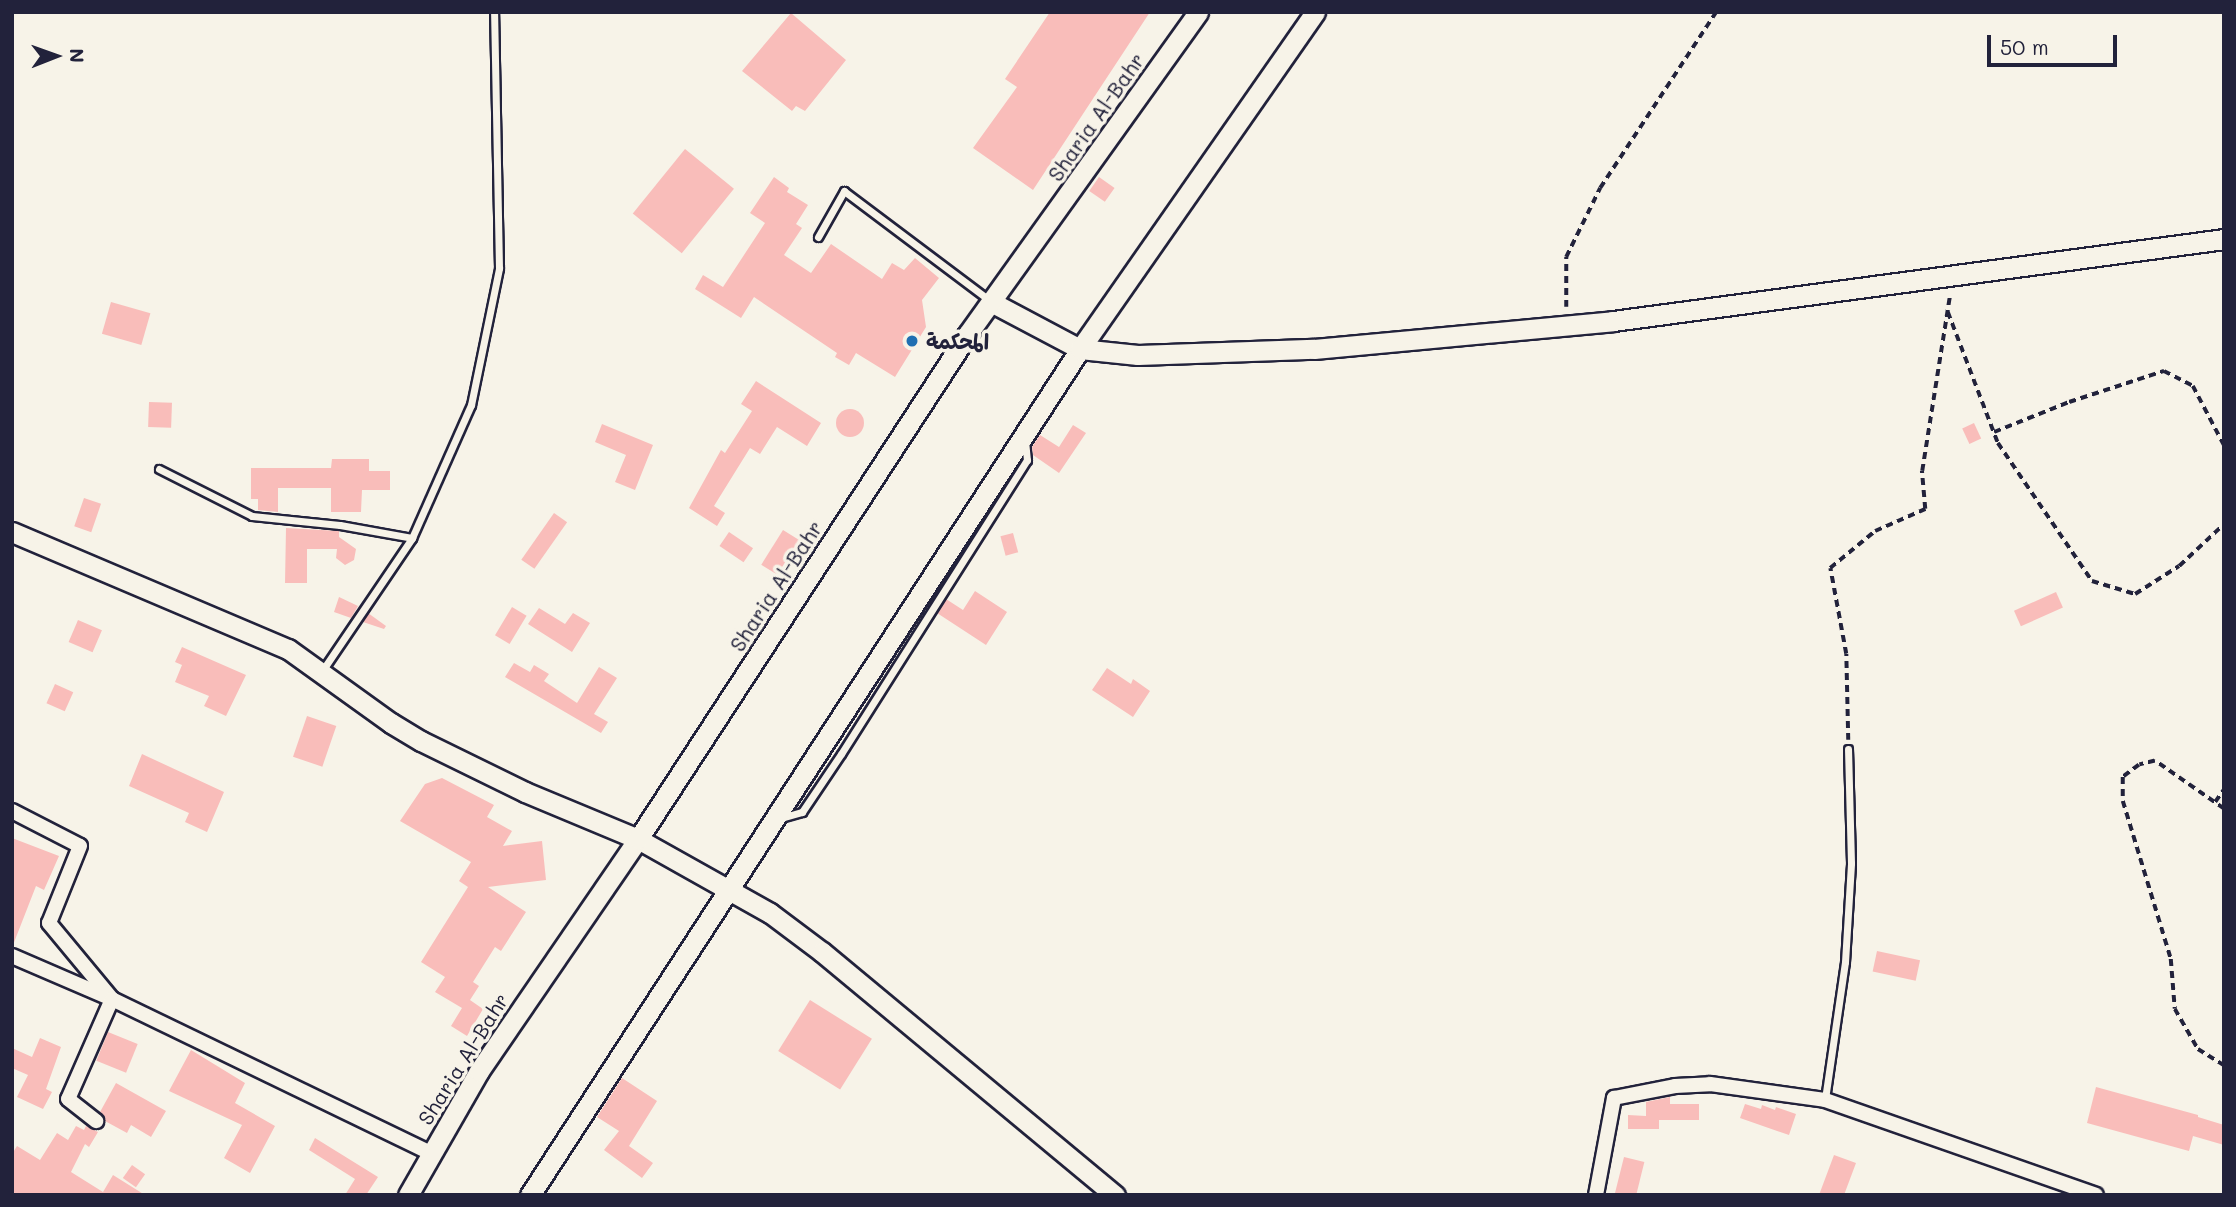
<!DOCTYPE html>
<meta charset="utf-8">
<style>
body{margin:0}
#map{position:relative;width:2236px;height:1207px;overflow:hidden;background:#f7f3e8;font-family:Mali,"Playpen Sans Arabic",sans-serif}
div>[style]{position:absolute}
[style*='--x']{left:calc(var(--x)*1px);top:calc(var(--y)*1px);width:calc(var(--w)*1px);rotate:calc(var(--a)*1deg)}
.building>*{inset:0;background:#f9bdba;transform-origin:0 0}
.round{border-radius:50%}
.path>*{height:3.5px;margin-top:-1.75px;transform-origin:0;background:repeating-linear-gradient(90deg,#22223b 0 7px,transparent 0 12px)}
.roads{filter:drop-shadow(2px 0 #22223b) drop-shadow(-2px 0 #22223b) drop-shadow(0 2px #22223b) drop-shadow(0 -2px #22223b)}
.lane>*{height:7px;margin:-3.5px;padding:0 3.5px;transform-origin:3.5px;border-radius:3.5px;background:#f7f3e8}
.street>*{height:14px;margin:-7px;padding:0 7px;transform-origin:7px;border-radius:7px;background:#f7f3e8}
.secondary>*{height:19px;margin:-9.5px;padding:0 9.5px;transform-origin:9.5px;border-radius:9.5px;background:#f7f3e8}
.dots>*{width:19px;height:19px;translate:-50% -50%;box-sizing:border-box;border:4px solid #f7f3e8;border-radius:50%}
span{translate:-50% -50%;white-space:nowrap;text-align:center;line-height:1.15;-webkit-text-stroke:7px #f7f3e8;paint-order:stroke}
.street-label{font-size:21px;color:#22223b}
.poi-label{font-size:21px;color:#22223b;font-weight:700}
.left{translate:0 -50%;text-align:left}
.frame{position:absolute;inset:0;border:14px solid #22223b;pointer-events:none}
.north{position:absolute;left:21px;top:21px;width:70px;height:70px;-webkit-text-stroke:5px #f7f3e8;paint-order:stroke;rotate:89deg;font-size:19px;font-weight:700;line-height:28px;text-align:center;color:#22223b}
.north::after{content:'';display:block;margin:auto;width:24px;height:32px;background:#22223b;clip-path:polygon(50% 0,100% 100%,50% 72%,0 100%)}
.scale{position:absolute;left:1987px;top:35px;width:130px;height:32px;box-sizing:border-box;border:4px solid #22223b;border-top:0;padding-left:9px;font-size:21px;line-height:24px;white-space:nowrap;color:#22223b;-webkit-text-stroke:5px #f7f3e8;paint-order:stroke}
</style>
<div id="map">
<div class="building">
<i style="clip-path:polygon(1050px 12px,1150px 12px,1033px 190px,973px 148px,1017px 87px,1005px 79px)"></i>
<i style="clip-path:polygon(791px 13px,846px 60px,805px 111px,796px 106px,792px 111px,742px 71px)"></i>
<i style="left:685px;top:149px;width:63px;height:83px;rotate:39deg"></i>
<i style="clip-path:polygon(774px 177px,789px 188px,787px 192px,808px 205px,796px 224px,802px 228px,784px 255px,811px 273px,831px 244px,882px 279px,892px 263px,904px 270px,915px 258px,939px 278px,922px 300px,926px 327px,895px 377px,856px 353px,849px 365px,835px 357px,837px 353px,754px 297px,741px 318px,695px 289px,703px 275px,723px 287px,765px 223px,750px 213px)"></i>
<i style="left:1099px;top:177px;width:19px;height:17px;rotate:35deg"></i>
<i style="left:111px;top:302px;width:41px;height:33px;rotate:16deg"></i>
<i style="clip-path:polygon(756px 381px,821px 423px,807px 446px,777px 427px,760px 454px,750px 448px,714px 506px,725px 513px,717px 526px,689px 508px,721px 450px,725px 453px,752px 411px,741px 404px)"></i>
<i style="left:149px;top:402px;width:23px;height:25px;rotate:2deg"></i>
<i class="round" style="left:836px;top:409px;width:28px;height:28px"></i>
<i style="left:1974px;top:423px;width:17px;height:13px;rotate:65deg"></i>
<i style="clip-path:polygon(602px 424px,653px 445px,635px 490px,615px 482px,626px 455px,595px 442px)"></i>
<i style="clip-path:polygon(1073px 425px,1086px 433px,1059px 473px,1033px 455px,1032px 447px,1040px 435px,1059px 447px)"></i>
<i style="clip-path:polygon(332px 459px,369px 459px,369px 471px,390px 471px,390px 490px,362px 490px,361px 512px,331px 512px,331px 488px,278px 488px,278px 512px,258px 510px,258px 499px,251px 499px,251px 468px,331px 468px)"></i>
<i style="left:84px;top:498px;width:18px;height:30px;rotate:19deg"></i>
<i style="left:554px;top:513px;width:16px;height:57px;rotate:35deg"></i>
<i style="clip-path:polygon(286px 528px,339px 531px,339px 537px,356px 549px,354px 560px,345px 565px,336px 558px,337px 549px,307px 549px,307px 583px,285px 583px)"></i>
<i style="left:783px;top:530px;width:19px;height:41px;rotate:32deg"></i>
<i style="left:729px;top:532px;width:29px;height:17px;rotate:34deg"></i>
<i style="left:1013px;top:533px;width:20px;height:13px;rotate:75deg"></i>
<i style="clip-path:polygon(975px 591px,1007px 612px,986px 645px,937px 613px,946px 599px,963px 610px)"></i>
<i style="left:2056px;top:592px;width:17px;height:46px;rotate:66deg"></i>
<i style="clip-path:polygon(339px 597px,358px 606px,351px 618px,334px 612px)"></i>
<i style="left:512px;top:607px;width:17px;height:33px;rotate:31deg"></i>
<i style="clip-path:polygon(539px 608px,565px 624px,573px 613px,590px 623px,572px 652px,528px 624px)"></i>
<i style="clip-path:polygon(368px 613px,386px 626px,384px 629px,363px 622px)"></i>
<i style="left:78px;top:620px;width:26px;height:24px;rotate:23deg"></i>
<i style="clip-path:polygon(182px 647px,246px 675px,226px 716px,204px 706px,209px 696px,175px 682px,182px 665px,175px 662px)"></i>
<i style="clip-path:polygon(514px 663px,530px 672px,534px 665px,549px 674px,544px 681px,577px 703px,599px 667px,617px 678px,594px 714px,608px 722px,601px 733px,505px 677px)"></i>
<i style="clip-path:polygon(1107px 668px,1131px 684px,1133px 679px,1150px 691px,1133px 717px,1092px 690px)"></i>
<i style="left:55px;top:684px;width:20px;height:21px;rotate:24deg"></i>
<i style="left:307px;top:716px;width:31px;height:43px;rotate:19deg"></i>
<i style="clip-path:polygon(142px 754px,224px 792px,207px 832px,185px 822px,189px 813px,129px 786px)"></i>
<i style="clip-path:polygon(442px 778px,494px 805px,487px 817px,512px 831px,503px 846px,542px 841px,546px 880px,488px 887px,526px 912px,501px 951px,495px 947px,473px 982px,479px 986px,470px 1000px,483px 1009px,467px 1036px,451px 1026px,462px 1008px,435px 992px,445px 977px,421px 962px,468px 887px,459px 881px,471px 862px,400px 821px,425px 784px)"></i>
<i style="clip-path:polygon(12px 838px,59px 856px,44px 890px,36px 886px,13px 945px)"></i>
<i style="left:1877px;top:951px;width:44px;height:21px;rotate:12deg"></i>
<i style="left:810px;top:1000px;width:73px;height:60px;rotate:32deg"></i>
<i style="left:108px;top:1032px;width:32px;height:31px;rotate:22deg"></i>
<i style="clip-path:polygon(40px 1038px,61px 1047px,46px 1089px,52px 1092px,43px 1109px,17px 1097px,28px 1075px,12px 1068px,12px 1048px,32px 1057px)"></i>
<i style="clip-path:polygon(191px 1050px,245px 1083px,235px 1103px,275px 1126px,250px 1173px,224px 1158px,242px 1125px,169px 1091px)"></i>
<i style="clip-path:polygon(622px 1078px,657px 1101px,629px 1146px,653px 1163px,642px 1178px,604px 1150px,619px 1131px,597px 1117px)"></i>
<i style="clip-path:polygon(116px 1083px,166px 1111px,151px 1137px,131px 1125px,127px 1133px,105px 1121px,100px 1112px)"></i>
<i style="clip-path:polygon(2096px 1087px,2198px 1115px,2198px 1117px,2224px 1125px,2224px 1145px,2193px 1136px,2189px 1151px,2087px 1123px)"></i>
<i style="clip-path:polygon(1670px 1097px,1670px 1104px,1699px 1104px,1699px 1120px,1659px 1120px,1659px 1129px,1628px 1129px,1628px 1115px,1646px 1116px,1646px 1102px)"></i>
<i style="clip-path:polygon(1745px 1104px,1761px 1109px,1762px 1105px,1775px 1110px,1776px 1107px,1796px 1114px,1789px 1135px,1740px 1118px)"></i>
<i style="clip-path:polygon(76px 1126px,84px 1130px,86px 1126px,98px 1132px,89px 1147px,85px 1144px,71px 1172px,103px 1192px,113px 1175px,145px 1195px,12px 1195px,12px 1154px,17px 1146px,40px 1160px,57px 1133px,68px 1140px)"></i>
<i style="clip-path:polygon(315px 1138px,378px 1177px,366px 1195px,345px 1195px,355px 1179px,309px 1150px)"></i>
<i style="clip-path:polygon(1834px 1155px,1856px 1163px,1844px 1195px,1819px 1195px)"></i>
<i style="left:1624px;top:1157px;width:21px;height:39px;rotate:14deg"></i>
<i style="left:132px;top:1165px;width:16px;height:16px;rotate:35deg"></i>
</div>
<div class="path">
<i style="--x:1566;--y:307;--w:50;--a:-90"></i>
<i style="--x:1566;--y:257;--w:77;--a:-63.8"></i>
<i style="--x:1600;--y:188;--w:211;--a:-56.6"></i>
<i style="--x:1948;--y:312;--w:140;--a:69.1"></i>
<i style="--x:1998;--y:443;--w:167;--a:55.7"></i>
<i style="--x:2092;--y:581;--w:45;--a:16.8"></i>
<i style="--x:2135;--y:594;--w:52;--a:-32.5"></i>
<i style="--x:2179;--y:566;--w:62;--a:-43"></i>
<i style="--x:1994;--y:432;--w:81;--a:-21.8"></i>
<i style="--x:2069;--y:402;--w:100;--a:-18.1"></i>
<i style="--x:2164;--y:371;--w:33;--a:27"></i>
<i style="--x:2193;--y:386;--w:67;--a:62.3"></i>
<i style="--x:1848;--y:740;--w:86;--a:-91.3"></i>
<i style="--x:1846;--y:654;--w:87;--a:-100.5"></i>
<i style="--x:1830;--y:568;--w:58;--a:-39.4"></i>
<i style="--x:1875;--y:531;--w:55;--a:-23.7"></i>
<i style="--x:1925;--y:509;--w:38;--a:-95"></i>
<i style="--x:1922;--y:471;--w:179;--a:-81"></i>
<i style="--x:2215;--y:802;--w:16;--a:-55"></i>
<i style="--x:2224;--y:809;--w:84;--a:-145.2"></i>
<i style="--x:2155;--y:761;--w:16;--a:166"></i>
<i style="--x:2139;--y:765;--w:20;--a:143"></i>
<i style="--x:2123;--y:777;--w:24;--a:90"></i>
<i style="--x:2123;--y:801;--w:165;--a:73.1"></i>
<i style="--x:2171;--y:959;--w:50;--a:85.4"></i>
<i style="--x:2175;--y:1009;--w:46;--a:60.1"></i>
<i style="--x:2198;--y:1049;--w:31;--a:32"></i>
</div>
<div class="roads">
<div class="lane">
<i style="--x:818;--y:237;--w:53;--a:-60.5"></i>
<i style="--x:844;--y:191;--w:181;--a:36.9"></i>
<i style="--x:159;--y:469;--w:104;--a:26.8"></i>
<i style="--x:252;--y:516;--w:88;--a:5.8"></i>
<i style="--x:340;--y:525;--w:73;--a:10.2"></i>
<i style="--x:322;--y:671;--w:161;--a:-55.9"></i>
<i style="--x:412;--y:538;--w:145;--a:-66.1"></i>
<i style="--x:471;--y:405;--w:140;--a:-78.4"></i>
<i style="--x:499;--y:268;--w:256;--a:-91.1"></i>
<i style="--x:781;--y:818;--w:22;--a:-16"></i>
<i style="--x:802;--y:812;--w:70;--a:-56.1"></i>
<i style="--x:841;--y:754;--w:348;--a:-57.7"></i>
<i style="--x:1027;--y:460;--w:20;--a:-96"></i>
<i style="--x:1825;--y:1099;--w:138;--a:-81.7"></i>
<i style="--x:1845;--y:962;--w:99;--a:-86.5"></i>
<i style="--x:1851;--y:863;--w:114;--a:-91.5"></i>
</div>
<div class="street">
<i style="--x:12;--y:811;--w:76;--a:27.2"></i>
<i style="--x:80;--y:846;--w:83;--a:111.9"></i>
<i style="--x:49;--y:923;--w:99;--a:50.3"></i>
<i style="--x:112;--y:999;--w:109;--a:113.7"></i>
<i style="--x:68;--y:1099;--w:36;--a:38"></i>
<i style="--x:12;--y:956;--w:109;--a:23.3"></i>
<i style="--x:112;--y:999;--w:354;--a:25.8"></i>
<i style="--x:1596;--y:1195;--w:99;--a:-79.5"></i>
<i style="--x:1614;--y:1098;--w:62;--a:-11.1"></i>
<i style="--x:1675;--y:1086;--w:35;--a:-3"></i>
<i style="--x:1710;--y:1084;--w:116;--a:7.9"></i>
<i style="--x:1825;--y:1100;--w:287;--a:19.3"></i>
</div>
<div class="secondary">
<i style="--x:993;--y:303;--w:98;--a:27.9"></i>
<i style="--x:1080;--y:349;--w:58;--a:5.9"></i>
<i style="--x:1138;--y:355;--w:176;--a:-2"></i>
<i style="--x:1314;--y:349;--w:300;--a:-5.3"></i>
<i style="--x:1613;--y:321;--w:616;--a:-7.64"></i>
<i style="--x:12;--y:532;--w:300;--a:23"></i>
<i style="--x:288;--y:649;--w:127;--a:35.7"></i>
<i style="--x:391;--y:723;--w:35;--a:31"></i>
<i style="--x:421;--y:741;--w:116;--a:26.1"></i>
<i style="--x:525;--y:792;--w:122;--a:22.6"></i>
<i style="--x:638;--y:839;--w:151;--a:29.3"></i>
<i style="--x:770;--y:913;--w:65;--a:36.9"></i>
<i style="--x:822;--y:952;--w:381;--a:39.7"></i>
<i style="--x:408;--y:1195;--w:143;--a:-60.2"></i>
<i style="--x:479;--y:1071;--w:281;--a:-55.6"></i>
<i style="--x:638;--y:839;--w:602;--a:-56.86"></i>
<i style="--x:967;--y:335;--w:397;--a:-54.4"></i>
<i style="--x:530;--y:1195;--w:1009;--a:-56.97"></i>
<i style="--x:1080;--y:349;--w:411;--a:-55.1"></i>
</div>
</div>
<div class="dots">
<i style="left:912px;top:341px;background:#1f6fb2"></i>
</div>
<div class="street-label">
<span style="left:1096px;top:117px;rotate:-55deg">Sharia Al-Bahr</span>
<span style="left:776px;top:586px;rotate:-57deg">Sharia Al-Bahr</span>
<span style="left:463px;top:1059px;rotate:-58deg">Sharia Al-Bahr</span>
</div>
<div class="poi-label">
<span class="left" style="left:926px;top:341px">المحكمة</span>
</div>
<div class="frame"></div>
<div class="north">N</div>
<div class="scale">50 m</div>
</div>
